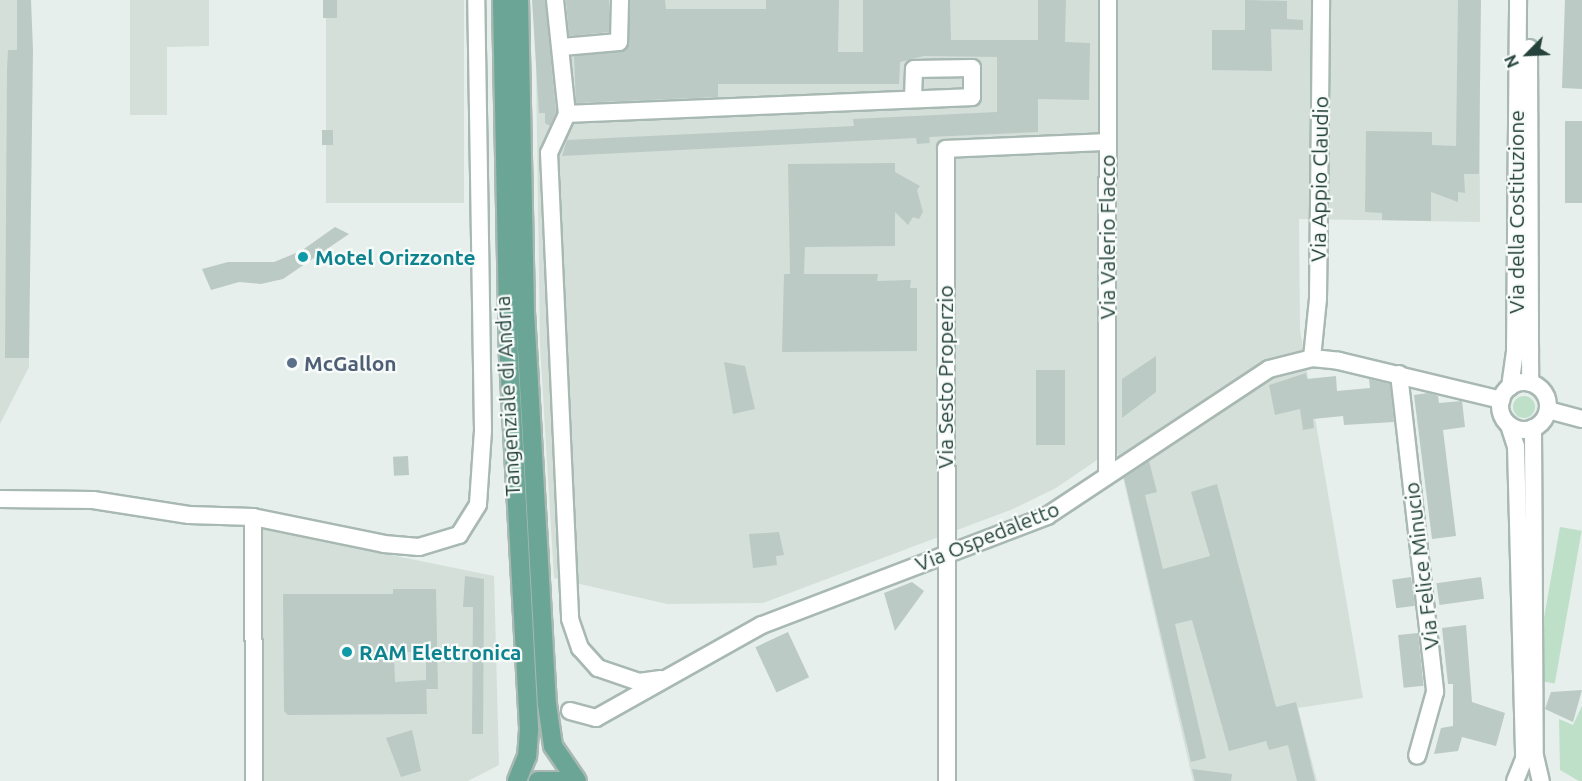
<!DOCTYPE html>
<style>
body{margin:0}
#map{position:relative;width:1582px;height:781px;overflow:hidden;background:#e6efeb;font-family:Ubuntu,sans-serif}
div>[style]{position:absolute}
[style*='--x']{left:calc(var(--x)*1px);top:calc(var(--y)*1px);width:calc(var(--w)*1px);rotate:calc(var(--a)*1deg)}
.built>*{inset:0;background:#d4dfda;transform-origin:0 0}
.green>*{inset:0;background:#bfe0c8;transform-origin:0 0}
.round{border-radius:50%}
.building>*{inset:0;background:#bbcac4;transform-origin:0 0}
.roads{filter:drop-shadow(2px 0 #a8b8b2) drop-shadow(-2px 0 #a8b8b2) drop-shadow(0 2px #a8b8b2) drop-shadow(0 -2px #a8b8b2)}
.minor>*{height:16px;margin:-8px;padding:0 8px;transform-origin:8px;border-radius:8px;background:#fff}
.minor>.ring{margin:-8px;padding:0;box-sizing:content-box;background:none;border:16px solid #fff;border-radius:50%}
.major>*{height:18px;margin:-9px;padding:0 9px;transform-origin:9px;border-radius:9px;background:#6aa596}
.dots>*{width:16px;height:16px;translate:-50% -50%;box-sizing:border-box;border:3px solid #f7fbf9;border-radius:50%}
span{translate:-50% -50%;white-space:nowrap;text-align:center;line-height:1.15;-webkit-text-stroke:4.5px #f7fbf9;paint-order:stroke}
.street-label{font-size:21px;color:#24423a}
.culture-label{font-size:21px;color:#0d838f;font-weight:700}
.left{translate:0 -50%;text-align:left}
.service-label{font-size:21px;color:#4e5e75;font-weight:700}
.north{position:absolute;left:1498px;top:24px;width:60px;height:60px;-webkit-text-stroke:4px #f7fbf9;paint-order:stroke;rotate:246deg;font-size:16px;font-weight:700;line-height:24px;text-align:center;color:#24423a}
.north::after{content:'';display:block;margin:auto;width:21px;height:27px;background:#24423a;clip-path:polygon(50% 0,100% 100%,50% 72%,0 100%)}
</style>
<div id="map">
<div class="built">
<i style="clip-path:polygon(0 0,27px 0,29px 367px,0 424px)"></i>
<i style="clip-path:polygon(130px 0,209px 0,209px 46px,167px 47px,167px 115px,130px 115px)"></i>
<i style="left:326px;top:0;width:138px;height:203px"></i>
<i style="clip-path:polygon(535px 0,1479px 0,1480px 222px,1299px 219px,1300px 330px,1363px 698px,1298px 708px,1317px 781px,1193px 781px,1116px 447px,1056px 488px,1013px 509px,763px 603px,667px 604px,554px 578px,540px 345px)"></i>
<i style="clip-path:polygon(259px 528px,494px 576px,499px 765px,468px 781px,263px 781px)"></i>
</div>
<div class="green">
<i class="round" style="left:1513px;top:396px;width:22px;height:22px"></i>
<i style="left:1560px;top:527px;width:22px;height:155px;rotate:10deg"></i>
<i style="clip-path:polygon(1582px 706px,1582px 781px,1579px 781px,1560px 770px,1559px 719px,1573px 725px)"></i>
</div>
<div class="building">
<i style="clip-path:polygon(17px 0,31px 0,33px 50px,29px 358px,5px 358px,7px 69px,8px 50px,17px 50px)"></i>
<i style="left:323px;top:0;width:14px;height:18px"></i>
<i style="clip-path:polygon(532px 0,545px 0,556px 112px,550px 126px,545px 123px,545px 113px,539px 113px)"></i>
<i style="clip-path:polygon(566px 0,609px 0,609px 32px,569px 36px)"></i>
<i style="clip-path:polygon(630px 0,665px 0,666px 9px,766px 9px,766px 0,839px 0,838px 52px,863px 52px,863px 0,950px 0,951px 40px,1038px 40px,1038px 0,1066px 0,1065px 42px,1090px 43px,1089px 100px,1038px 99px,1038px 132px,929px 137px,930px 143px,917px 144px,916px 138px,562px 156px,567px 140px,854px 126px,853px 119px,997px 112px,997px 57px,924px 56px,900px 62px,899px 84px,718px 84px,718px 97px,576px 103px,574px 56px,625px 50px)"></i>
<i style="clip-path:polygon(1245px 0,1287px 1px,1287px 19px,1303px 20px,1303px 30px,1271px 29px,1272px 71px,1212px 70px,1212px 30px,1245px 30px)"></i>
<i style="clip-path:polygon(1458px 0,1481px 0,1479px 174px,1464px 174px,1465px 193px,1458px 192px,1458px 202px,1431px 192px,1431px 221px,1382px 220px,1382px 213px,1365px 212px,1366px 131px,1432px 132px,1432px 145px,1456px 146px)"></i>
<i style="clip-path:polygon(1565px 0,1582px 0,1582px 89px,1562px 88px)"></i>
<i style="left:1565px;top:121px;width:17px;height:82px"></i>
<i style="left:322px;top:130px;width:11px;height:15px"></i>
<i style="clip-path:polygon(895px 163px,895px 172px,920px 186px,917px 190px,923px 212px,919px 219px,913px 217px,908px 225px,895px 212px,895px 246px,805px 247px,804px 274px,878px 274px,877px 281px,911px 280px,910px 288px,917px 288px,917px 351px,782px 352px,784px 274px,790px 274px,788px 164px)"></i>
<i style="clip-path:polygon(335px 227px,349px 234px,283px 279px,261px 284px,239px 282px,211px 290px,202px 269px,228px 262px,274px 262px,301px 251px)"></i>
<i style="clip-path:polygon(1156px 356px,1156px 392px,1122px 418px,1122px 379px)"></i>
<i style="clip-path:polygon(724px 362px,745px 366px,755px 409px,733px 414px)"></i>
<i style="left:1036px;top:370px;width:29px;height:75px"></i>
<i style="clip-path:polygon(1306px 373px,1307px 379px,1336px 376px,1337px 391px,1370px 388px,1369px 379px,1390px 384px,1394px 422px,1344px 425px,1343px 416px,1313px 419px,1314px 428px,1303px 430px,1300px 409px,1275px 415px,1269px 385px)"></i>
<i style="clip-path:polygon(1428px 393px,1438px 396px,1439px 403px,1462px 401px,1465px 427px,1443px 430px,1456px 536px,1432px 539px,1414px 395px)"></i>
<i style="left:408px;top:456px;width:19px;height:15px;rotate:87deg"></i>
<i style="clip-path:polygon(1149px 461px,1157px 492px,1145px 495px,1163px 569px,1210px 556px,1191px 492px,1217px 484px,1276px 707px,1296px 702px,1315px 781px,1297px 781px,1288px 745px,1269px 750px,1266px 741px,1229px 751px,1192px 620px,1175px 624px,1206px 758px,1191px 762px,1124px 478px)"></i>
<i style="clip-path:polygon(779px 532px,784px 555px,776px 556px,777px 565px,753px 568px,749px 534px)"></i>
<i style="clip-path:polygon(465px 576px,484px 579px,483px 734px,472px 734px,473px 607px,463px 607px)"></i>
<i style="left:1411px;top:577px;width:29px;height:19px;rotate:82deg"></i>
<i style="left:1481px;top:577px;width:22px;height:45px;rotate:82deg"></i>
<i style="clip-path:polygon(912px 582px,924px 591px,895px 631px,884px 593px)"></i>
<i style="clip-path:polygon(393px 589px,436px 589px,438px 689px,426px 689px,426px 651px,394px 653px,395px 682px,426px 680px,427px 714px,288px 715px,284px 711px,283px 594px,393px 594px)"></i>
<i style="clip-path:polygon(1466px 625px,1472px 702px,1505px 713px,1496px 746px,1462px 737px,1458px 751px,1434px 754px,1441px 728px,1453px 726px,1453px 684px,1448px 684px,1442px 628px)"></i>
<i style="left:788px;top:632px;width:50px;height:36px;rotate:65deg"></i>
<i style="left:1418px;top:633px;width:53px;height:20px;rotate:84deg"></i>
<i style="clip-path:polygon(1582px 690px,1573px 722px,1545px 709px,1551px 692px)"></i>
<i style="clip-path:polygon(412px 730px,421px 771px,401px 777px,386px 738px)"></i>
<i style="clip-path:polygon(1192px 769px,1232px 774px,1231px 781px,1195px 781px)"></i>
</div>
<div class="roads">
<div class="minor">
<i style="--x:555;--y:0;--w:115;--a:84"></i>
<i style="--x:567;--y:114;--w:43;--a:114.8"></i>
<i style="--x:549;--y:153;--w:466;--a:87.4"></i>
<i style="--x:570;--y:619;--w:31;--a:71"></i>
<i style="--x:580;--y:648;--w:27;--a:48"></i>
<i style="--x:598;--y:668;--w:43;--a:18.9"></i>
<i style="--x:639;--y:682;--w:22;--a:-8"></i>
<i style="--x:562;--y:47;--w:57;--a:-5"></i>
<i style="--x:619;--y:42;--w:42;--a:-88.6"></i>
<i style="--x:1529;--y:48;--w:335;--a:89.8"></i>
<i style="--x:567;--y:114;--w:405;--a:-2.4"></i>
<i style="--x:972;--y:97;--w:29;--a:-90"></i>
<i style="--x:972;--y:68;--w:58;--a:179"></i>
<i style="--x:914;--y:69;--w:30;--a:92"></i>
<i style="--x:1312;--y:358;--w:59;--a:-84.2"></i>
<i style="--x:1318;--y:299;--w:299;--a:-89.4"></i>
<i style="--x:1399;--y:374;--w:320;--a:83.5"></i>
<i style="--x:1435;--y:692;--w:66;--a:105.7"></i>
<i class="ring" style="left:1500px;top:382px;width:32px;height:32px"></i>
<i style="--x:1510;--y:387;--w:34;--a:-82"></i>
<i style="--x:1515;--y:353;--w:353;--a:-89.5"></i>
<i style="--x:1548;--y:410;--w:35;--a:15"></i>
<i style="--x:1509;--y:425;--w:22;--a:72"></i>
<i style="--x:1516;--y:446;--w:313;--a:88.5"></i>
<i style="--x:1524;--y:759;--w:24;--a:112"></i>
<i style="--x:1533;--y:428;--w:328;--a:89.7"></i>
<i style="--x:1535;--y:756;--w:26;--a:77"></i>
<i style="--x:1107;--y:473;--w:473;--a:-89.9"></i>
<i style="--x:0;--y:499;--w:93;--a:0.6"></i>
<i style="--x:93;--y:500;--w:97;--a:8.9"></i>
<i style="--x:189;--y:515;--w:64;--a:1.8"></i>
<i style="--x:570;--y:711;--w:27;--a:15"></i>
<i style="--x:596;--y:718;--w:190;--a:-29.3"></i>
<i style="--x:762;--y:625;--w:305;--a:-20.9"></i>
<i style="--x:1047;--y:516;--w:266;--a:-33.5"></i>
<i style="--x:1269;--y:369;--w:44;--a:-14.3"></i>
<i style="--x:1312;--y:358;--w:27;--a:6"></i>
<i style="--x:1339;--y:361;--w:167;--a:13.5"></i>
<i style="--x:254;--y:781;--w:264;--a:-90.2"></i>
<i style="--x:253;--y:517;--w:134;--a:11.6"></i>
<i style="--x:384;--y:544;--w:35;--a:5"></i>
<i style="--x:419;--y:547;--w:42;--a:-16.7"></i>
<i style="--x:459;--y:535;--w:36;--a:-58"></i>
<i style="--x:478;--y:504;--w:74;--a:-86.1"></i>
<i style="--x:483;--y:430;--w:430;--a:-90.9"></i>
<i style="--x:947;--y:781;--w:632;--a:-90.09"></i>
<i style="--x:946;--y:149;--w:161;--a:-2.5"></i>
</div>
<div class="major">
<i style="--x:502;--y:0;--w:358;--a:88.9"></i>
<i style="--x:509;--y:358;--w:373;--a:86.9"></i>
<i style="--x:529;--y:730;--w:26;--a:94"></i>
<i style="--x:527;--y:756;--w:27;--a:112"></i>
<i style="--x:519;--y:0;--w:312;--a:88.9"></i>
<i style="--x:525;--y:312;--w:393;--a:86.8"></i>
<i style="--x:547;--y:704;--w:42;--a:81.9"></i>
<i style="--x:553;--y:746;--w:42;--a:55.6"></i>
<i style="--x:538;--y:781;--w:30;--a:0"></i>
</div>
</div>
<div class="dots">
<i style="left:303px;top:257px;background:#0f9aa8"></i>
<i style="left:292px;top:363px;background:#5c6f8a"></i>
<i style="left:347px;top:652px;background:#0f9aa8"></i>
</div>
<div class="street-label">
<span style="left:1319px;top:179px;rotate:-89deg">Via Appio Claudio</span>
<span style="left:1516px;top:212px;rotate:-90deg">Via della Costituzione</span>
<span style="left:1107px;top:237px;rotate:-90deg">Via Valerio Flacco</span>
<span style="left:945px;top:377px;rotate:-90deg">Via Sesto Properzio</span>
<span style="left:507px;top:396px;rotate:-93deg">Tangenziale di Andria</span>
<span style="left:987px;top:536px;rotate:-22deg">Via Ospedaletto</span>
<span style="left:1421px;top:566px;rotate:-97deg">Via Felice Minucio</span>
</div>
<div class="culture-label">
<span class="left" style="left:315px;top:257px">Motel Orizzonte</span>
<span class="left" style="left:359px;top:652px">RAM Elettronica</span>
</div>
<div class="service-label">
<span class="left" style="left:304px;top:363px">McGallon</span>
</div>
<div class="north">N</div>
</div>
